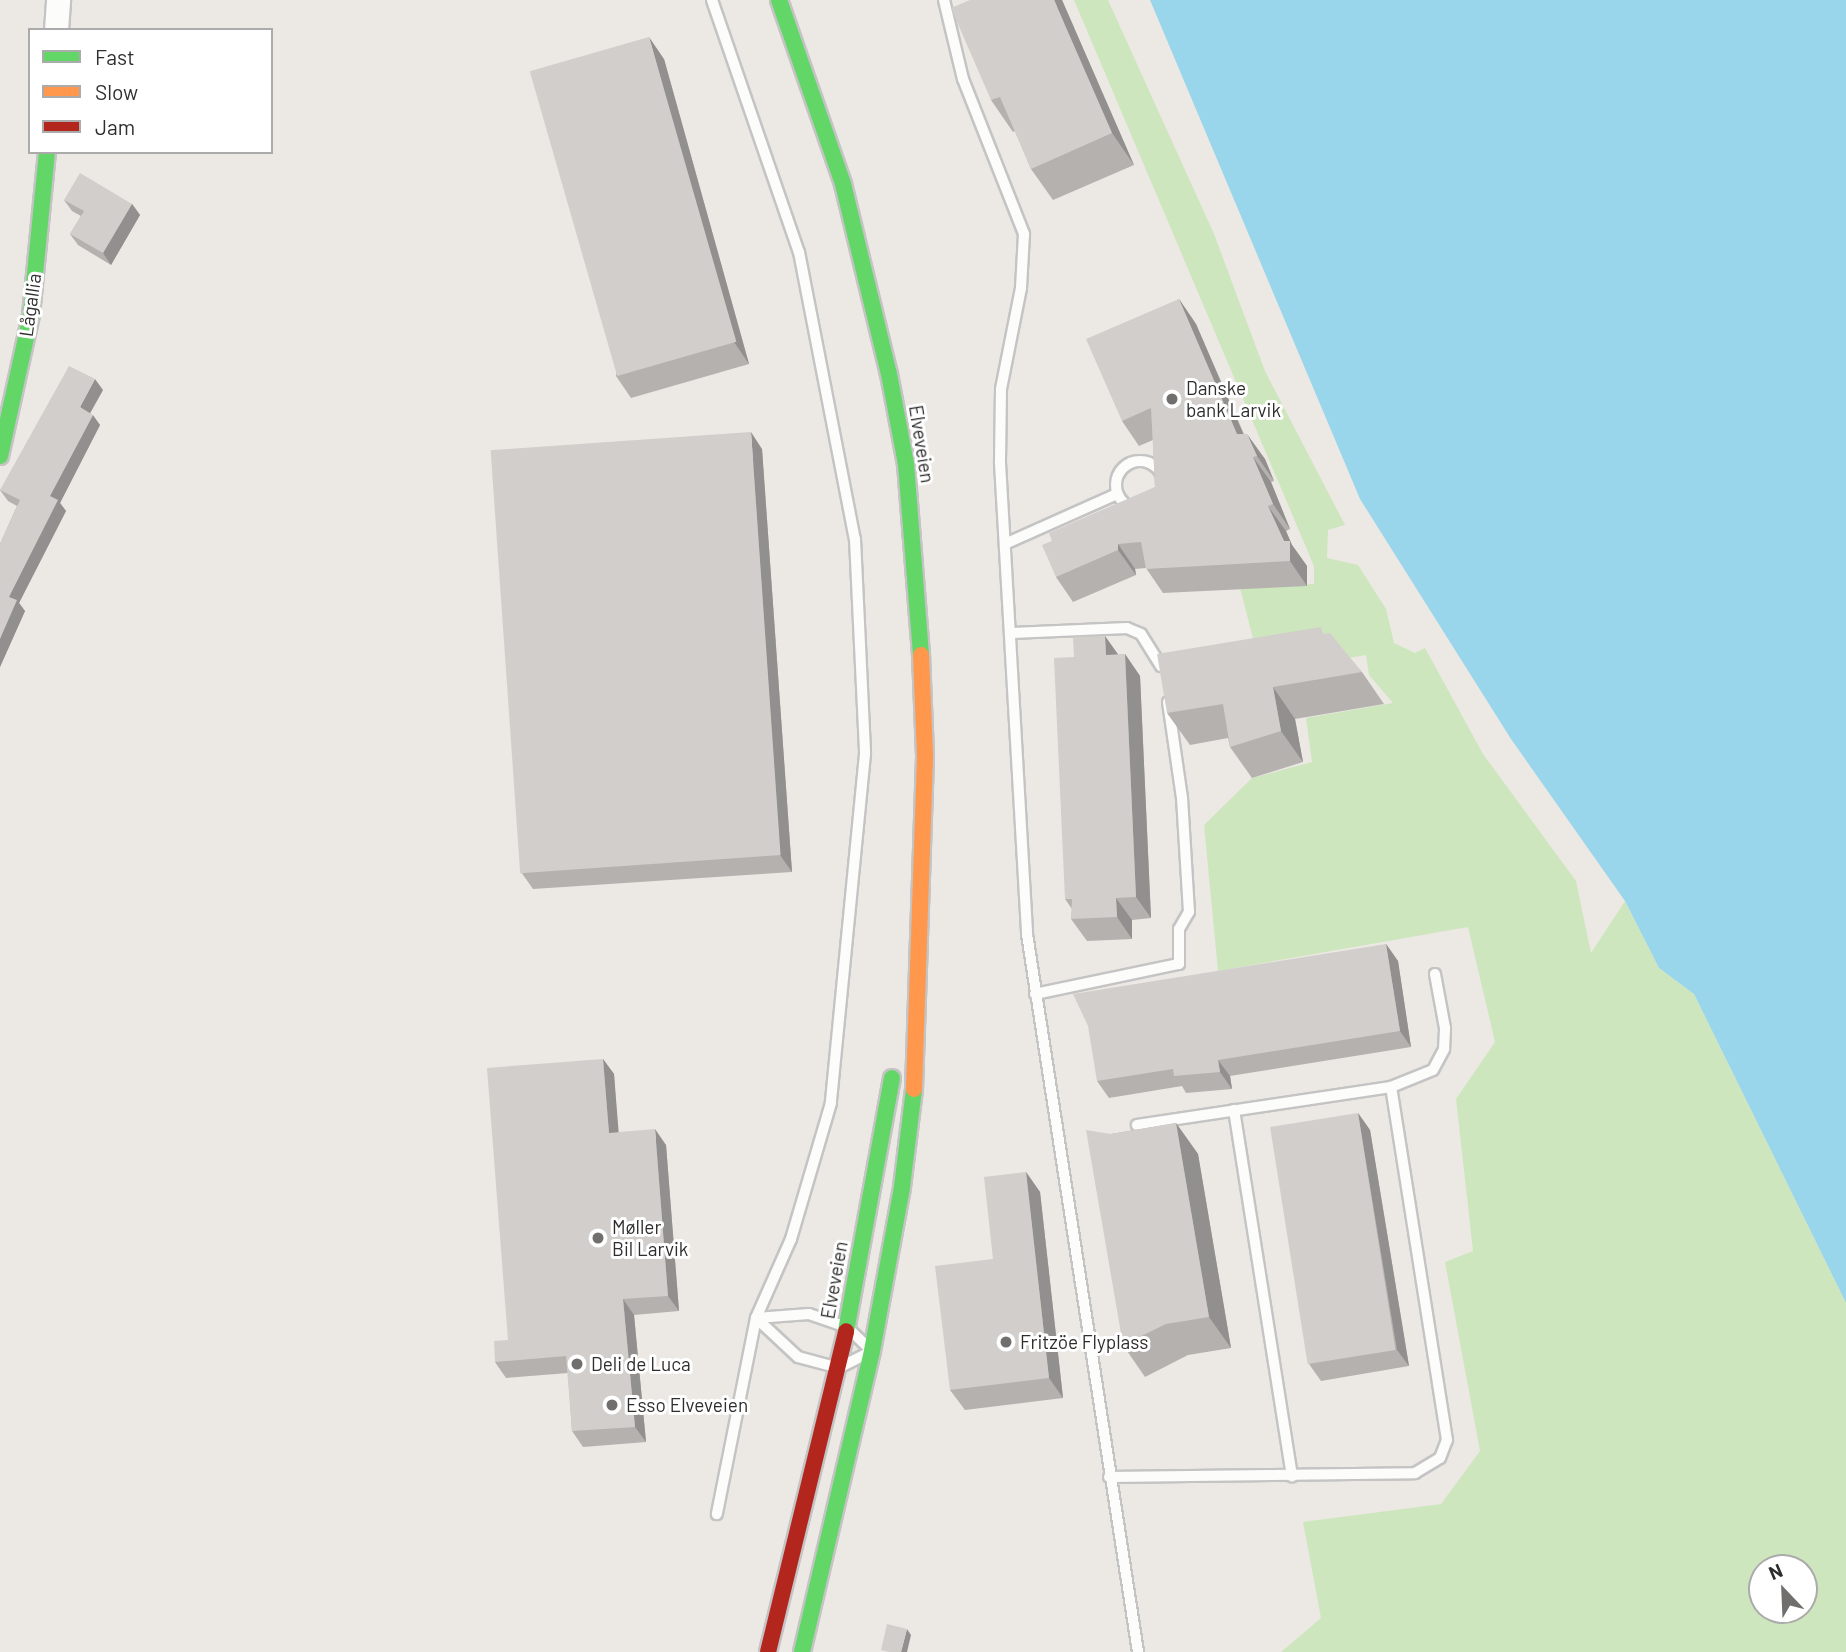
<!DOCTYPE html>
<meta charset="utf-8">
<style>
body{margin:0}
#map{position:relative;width:1846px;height:1652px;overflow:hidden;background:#ece8e4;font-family:Barlow,sans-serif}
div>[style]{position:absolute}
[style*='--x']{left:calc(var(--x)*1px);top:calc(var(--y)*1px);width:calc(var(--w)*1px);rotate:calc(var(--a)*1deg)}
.green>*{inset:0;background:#cee6be}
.water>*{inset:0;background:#99d6ec}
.roads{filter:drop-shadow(2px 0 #c5c4c5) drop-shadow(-2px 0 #c5c4c5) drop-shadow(0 2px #c5c4c5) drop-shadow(0 -2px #c5c4c5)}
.lane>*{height:10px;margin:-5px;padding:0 5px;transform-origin:5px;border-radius:5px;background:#fcfcfb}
.lane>.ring{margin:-5px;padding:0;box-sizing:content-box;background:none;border:10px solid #fcfcfb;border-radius:50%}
.street>*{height:23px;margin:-11.5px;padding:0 11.5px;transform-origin:11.5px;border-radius:11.5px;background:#fcfcfb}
.fast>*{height:16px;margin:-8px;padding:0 8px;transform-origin:8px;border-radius:8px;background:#63d668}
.slow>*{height:16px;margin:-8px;padding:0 8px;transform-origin:8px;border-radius:8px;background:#ff974d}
.jam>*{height:16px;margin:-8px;padding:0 8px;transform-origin:8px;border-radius:8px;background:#b3261e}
.wall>*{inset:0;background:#b4b1af}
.shaded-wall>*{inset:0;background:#92908e}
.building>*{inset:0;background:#d1cecb;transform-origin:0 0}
.dots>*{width:19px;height:19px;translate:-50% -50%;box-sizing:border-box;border:4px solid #fff;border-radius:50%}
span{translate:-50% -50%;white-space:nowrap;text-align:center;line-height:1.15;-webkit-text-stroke:6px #fff;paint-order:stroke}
.street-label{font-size:19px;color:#2e2e2e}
.poi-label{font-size:19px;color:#2e2e2e}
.left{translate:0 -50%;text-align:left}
.legend{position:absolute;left:28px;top:28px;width:245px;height:126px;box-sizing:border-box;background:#fff;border:2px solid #ababab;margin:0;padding:9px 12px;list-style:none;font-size:21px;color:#2e2e2e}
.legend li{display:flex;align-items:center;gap:14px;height:35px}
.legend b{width:35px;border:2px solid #ababab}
.north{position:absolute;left:1748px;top:1554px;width:70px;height:70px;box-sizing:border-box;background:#fff;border:2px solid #ababab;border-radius:50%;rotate:337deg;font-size:19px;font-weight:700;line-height:28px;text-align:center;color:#2e2e2e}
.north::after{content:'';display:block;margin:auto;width:24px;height:32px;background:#706f6e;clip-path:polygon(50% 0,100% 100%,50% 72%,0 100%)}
</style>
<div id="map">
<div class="green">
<i style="clip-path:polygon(evenodd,1074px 0,1108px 0,1214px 234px,1265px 371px,1345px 525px,1328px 530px,1327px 558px,1358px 565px,1386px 609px,1394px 643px,1415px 653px,1425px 648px,1483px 754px,1576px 881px,1591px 953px,1625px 901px,1659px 968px,1694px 994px,1846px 1303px,1846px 1652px,1281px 1652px,1321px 1618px,1303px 1522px,1441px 1504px,1480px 1451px,1445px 1262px,1473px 1251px,1456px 1099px,1495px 1042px,1468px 927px,1218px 971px,1204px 825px,1252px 778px,1312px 762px,1306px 718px,1393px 703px,1369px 675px,1366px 655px,1262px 673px,1240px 588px,1314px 584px,1314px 566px,1074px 0,1762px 1568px,1804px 1568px,1804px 1610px,1762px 1610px,1762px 1568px)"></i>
</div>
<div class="water">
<i style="clip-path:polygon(1150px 0,1846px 0,1846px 1303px,1694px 994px,1659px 968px,1625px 901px,1511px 739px,1360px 499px)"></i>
</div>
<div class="roads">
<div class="lane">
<i style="--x:712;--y:0;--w:267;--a:71"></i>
<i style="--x:799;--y:252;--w:292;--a:79"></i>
<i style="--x:855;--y:539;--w:215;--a:87.3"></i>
<i style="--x:865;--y:754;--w:351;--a:95.6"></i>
<i style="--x:831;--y:1103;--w:142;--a:106.4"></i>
<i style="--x:791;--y:1239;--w:86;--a:113.9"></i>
<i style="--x:756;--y:1318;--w:200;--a:101.3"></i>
<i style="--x:944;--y:0;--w:81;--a:76.5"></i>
<i style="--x:963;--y:79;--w:167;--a:68.5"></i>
<i style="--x:1024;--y:234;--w:54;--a:93.2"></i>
<i style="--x:1021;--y:288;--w:103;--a:101.2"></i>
<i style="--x:1001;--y:389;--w:74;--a:90.8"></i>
<i style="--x:1000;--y:463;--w:472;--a:86.7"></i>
<i style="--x:1027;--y:934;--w:727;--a:81.21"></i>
<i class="ring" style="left:1116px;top:461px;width:38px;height:38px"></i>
<i style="--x:1007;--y:543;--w:120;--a:-24"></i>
<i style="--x:1012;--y:633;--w:115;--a:-2.5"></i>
<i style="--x:1127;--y:628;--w:15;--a:23"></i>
<i style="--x:1141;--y:634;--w:38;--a:58"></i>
<i style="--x:1035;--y:994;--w:147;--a:-11.8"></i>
<i style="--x:1179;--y:964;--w:35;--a:-90"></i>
<i style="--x:1179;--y:929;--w:20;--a:-60"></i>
<i style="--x:1189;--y:912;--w:114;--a:-93.5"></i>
<i style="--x:1182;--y:798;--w:97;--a:-98.3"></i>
<i style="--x:1391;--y:1087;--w:45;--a:-22"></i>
<i style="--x:1433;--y:1070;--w:24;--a:-62"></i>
<i style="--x:1444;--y:1049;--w:21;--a:-87"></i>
<i style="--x:1445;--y:1028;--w:55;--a:-100.5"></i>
<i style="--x:1234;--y:1110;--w:371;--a:81"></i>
<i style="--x:809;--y:1314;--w:40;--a:18.9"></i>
<i style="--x:847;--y:1327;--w:35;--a:44"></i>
<i style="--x:872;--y:1351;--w:37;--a:153"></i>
<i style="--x:839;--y:1368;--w:42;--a:-165"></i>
<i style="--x:798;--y:1357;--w:57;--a:-137.1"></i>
<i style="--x:756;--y:1318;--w:53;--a:-4.3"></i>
<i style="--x:1109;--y:1477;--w:306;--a:-0.7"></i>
<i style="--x:1415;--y:1473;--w:29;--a:-31"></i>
<i style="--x:1440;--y:1458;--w:19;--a:-69"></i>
<i style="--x:1447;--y:1440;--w:357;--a:-99"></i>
<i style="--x:1391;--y:1087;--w:257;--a:171.5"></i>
</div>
<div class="street">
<i style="--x:56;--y:30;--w:30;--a:-86"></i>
</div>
<div class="fast">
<i style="--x:779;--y:0;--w:195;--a:70.8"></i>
<i style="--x:843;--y:184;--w:195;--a:76.4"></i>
<i style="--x:889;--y:374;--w:92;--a:79.3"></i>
<i style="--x:906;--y:464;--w:192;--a:85.5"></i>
<i style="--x:0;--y:456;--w:144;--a:-77.6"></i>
<i style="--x:31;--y:315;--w:164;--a:-84.4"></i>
<i style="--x:846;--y:1331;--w:257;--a:-79.7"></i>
<i style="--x:802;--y:1652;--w:309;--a:-76.9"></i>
<i style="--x:872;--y:1351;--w:167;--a:-79.6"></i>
<i style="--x:902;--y:1187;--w:99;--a:-83"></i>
</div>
<div class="slow">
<i style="--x:914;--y:1089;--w:334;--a:-88.1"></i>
<i style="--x:925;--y:755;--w:100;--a:-92.3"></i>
</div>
<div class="jam">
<i style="--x:768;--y:1652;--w:330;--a:-76.3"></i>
</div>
</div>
<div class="wall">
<i style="clip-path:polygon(1062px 0,1134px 165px,1053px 200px,1031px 169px,1015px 131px,1013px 132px,991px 100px)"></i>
<i style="clip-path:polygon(664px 59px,749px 364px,631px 398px,616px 376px)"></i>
<i style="clip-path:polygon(64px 200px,132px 204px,140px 215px,111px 265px,78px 245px,70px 234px,81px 216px,72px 211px)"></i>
<i style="clip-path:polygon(1179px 299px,1196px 324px,1244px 434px,1265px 459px,1274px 481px,1271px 482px,1290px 529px,1286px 531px,1292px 545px,1307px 566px,1307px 586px,1163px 593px,1146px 568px,1135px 569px,1136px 575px,1073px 602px,1056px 577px,1052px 541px,1155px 487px,1153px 440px,1139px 446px,1122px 421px)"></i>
<i style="clip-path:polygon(103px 390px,90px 413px,100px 425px,60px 503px,66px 511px,19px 603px,25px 611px,0 667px,0 544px,17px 506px,8px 501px,0 490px)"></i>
<i style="clip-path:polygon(762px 449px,792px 872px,533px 889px,521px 872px)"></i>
<i style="clip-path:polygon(1326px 634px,1362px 672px,1384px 704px,1295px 719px,1303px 762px,1252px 778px,1230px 747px,1228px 738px,1190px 745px,1167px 713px)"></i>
<i style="clip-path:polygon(1105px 636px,1118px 655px,1125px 654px,1140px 676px,1151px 918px,1132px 920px,1132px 939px,1087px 941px,1071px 919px,1072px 909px,1065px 899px,1074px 657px)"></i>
<i style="clip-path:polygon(1386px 944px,1398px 961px,1411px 1047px,1230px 1076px,1232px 1089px,1186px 1093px,1182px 1086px,1109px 1098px,1097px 1081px)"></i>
<i style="clip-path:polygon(603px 1059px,614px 1074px,618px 1133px,666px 1145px,679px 1311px,634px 1315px,646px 1442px,583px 1447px,572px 1431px,568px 1373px,506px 1378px,495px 1362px,508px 1340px)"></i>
<i style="clip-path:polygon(1358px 1113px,1370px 1130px,1409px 1366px,1321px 1381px,1309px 1364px)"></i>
<i style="clip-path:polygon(1176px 1123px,1198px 1154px,1231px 1348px,1188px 1355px,1145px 1377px,1123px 1345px,1111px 1134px)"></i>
<i style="clip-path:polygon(1026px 1172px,1040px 1192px,1063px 1398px,965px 1410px,950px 1390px,993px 1259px)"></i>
</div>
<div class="shaded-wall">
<i style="clip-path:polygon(1054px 0,1062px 0,1134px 165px,1112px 133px)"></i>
<i style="clip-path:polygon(649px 37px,664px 59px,749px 364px,734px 342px)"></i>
<i style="clip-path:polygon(132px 204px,140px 215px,111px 265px,103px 253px)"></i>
<i style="clip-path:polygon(1179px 299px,1196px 324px,1254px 459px,1237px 434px)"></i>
<i style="clip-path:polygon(95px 379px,103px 390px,88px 417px,80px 407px)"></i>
<i style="clip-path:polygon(93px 415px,100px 425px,60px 503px,66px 511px,19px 603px,25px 611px,0 667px,0 639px,9px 597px,50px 496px)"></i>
<i style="clip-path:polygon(751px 432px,762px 449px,792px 872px,780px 855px)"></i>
<i style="clip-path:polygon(1247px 434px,1265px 459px,1274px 481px,1257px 456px)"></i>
<i style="clip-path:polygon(1253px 457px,1271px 482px,1290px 529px,1273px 504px)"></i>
<i style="clip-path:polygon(1268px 506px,1286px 531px,1292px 545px,1307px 566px,1307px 586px,1290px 561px,1284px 541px)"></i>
<i style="clip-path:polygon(1118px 544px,1135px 569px,1136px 575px,1118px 550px)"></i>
<i style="clip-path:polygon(1105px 636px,1120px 657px,1106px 655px)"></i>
<i style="clip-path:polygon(1125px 654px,1140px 676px,1151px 918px,1136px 897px)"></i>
<i style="clip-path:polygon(1273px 687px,1295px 719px,1303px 762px,1281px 731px)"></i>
<i style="clip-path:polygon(1116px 898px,1132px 920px,1132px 939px,1117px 917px)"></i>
<i style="clip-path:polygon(1386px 944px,1398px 961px,1411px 1047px,1400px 1031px)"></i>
<i style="clip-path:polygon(603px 1059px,614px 1074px,620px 1149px,609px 1133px)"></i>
<i style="clip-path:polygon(1218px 1060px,1230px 1076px,1232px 1089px,1220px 1072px)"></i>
<i style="clip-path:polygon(1358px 1113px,1370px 1130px,1409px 1366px,1397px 1350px)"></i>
<i style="clip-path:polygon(1176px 1123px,1198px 1154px,1231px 1348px,1209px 1317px)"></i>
<i style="clip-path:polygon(655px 1129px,666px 1145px,679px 1311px,668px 1296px)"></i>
<i style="clip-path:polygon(1026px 1172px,1040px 1192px,1063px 1398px,1049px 1378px)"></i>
<i style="clip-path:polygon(623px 1299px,634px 1315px,646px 1442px,635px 1427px)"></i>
<i style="clip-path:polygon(907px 1629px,911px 1635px,907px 1652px,901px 1652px)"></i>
</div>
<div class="building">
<i style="clip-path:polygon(970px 0,1054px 0,1112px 133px,1031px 169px,1000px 97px,991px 100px,951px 8px)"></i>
<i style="left:649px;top:37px;width:317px;height:124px;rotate:74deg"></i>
<i style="clip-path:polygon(80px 173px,132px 204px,103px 253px,70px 234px,84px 211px,64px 200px)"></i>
<i style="clip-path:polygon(1179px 299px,1237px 434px,1247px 434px,1257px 456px,1253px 457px,1273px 504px,1268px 506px,1284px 541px,1290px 541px,1290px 561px,1146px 569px,1141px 542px,1118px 544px,1118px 550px,1056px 577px,1042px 545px,1052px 541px,1049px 533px,1155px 487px,1151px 408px,1122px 421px,1086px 339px)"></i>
<i style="clip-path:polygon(69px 366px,95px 379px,80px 407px,93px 415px,50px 496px,58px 500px,9px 597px,17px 600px,0 639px,0 544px,20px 500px,0 490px)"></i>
<i style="left:751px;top:432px;width:424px;height:261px;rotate:86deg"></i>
<i style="clip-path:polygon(1321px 627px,1323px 634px,1330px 633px,1362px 672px,1273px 687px,1281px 731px,1230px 747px,1223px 704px,1167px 713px,1157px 654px)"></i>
<i style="clip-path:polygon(1105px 636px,1106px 655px,1125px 654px,1136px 897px,1116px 898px,1117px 917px,1071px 919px,1072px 899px,1065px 899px,1054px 658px,1074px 657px,1073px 637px)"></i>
<i style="clip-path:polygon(1386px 944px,1400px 1031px,1218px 1060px,1220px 1072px,1174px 1076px,1173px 1069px,1097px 1081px,1088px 1026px,1073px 994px)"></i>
<i style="clip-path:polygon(603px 1059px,609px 1133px,655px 1129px,668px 1296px,623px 1299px,635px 1427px,572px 1431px,566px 1356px,495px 1362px,494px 1341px,508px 1340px,487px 1068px)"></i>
<i style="left:1358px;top:1113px;width:240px;height:89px;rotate:81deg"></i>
<i style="clip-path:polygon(1176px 1123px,1209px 1317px,1166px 1324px,1123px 1345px,1086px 1130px,1111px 1134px)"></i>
<i style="clip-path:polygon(1026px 1172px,1049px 1378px,950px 1390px,935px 1266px,993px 1259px,984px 1177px)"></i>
<i style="clip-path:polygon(887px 1624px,907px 1629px,901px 1652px,889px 1652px,881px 1650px)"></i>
</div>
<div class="dots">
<i style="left:1172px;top:399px;background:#706f6e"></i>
<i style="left:598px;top:1238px;background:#706f6e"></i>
<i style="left:1006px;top:1342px;background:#706f6e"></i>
<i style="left:577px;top:1364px;background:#706f6e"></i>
<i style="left:612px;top:1405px;background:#706f6e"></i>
</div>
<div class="street-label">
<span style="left:30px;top:305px;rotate:-82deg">Lågallia</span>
<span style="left:922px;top:444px;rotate:81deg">Elveveien</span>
<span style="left:834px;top:1280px;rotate:-80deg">Elveveien</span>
</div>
<div class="poi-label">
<span class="left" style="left:1186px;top:399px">Danske<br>bank Larvik</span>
<span class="left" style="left:612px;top:1238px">Møller<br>Bil Larvik</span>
<span class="left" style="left:1020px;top:1342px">Fritzöe Flyplass</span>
<span class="left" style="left:591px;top:1364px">Deli de Luca</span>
<span class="left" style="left:626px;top:1405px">Esso Elveveien</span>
</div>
<ul class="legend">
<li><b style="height:9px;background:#63d668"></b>Fast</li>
<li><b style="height:9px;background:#ff974d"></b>Slow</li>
<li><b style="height:9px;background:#b3261e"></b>Jam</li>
</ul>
<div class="north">N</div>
</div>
